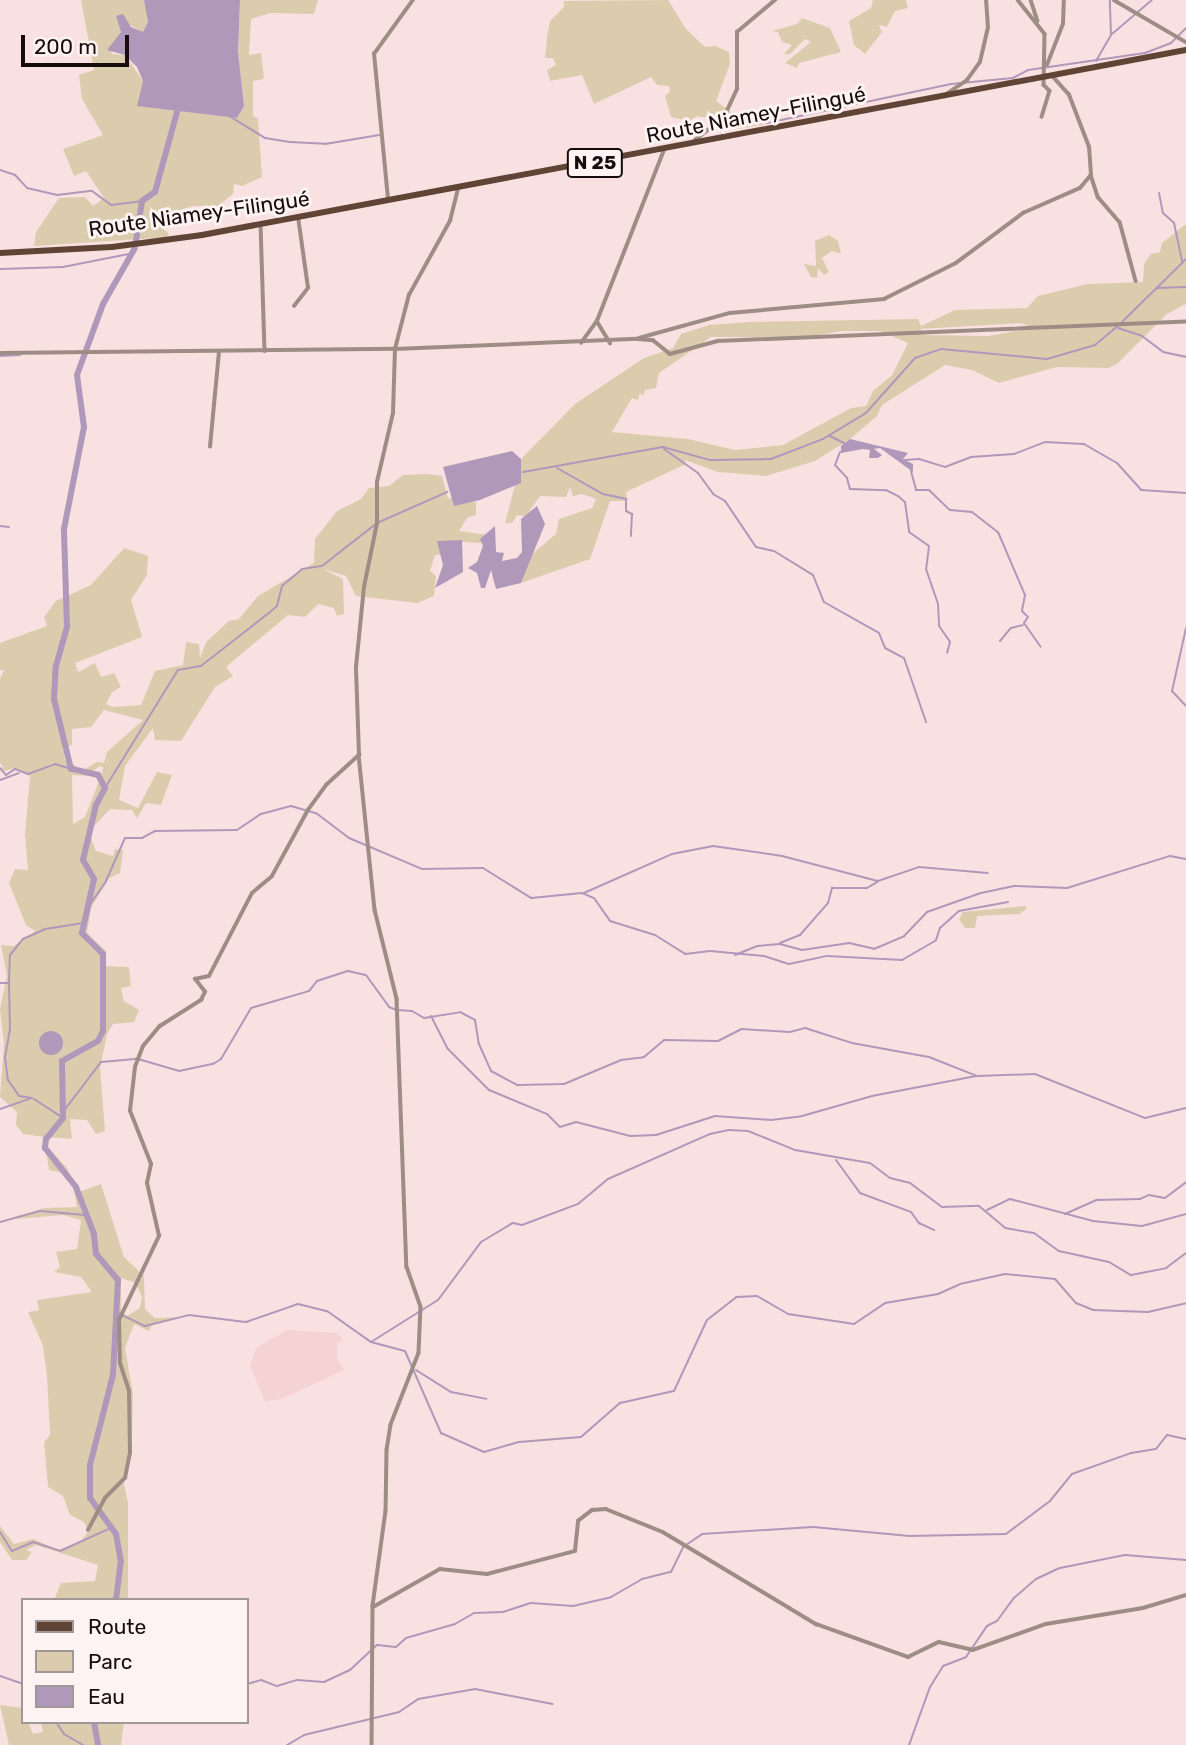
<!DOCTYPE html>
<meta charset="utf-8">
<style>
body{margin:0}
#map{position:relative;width:1186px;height:1745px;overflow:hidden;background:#fae1e1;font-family:Rubik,sans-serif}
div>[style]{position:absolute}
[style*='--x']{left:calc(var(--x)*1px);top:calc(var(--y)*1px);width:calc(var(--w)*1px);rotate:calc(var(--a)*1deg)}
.built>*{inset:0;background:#f4d3d2}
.green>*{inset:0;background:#dcccae}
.water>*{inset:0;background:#af98ba}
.round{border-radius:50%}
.stream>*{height:2px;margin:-1px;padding:0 1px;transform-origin:1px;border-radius:1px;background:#af98ba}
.river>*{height:6px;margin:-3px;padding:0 3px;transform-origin:3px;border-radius:3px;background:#af98ba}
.minor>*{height:3.5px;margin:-1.75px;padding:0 1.75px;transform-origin:1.75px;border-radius:1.75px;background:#9e8d84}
.primary>*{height:6px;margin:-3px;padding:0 3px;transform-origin:3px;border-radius:3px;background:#604435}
span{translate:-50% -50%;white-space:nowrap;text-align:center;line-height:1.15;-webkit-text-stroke:6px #fdf3f2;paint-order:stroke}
.shield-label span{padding:2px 5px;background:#fdf3f2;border:2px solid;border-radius:5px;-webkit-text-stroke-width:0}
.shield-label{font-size:19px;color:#150d0d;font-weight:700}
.street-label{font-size:21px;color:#150d0d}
.legend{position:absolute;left:21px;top:1598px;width:228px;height:126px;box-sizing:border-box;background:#fdf3f2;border:2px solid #a09796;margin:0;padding:9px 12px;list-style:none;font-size:21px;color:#150d0d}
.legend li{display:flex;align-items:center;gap:14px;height:35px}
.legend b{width:35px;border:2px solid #a09796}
.scale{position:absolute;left:21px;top:35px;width:108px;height:32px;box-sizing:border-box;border:4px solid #150d0d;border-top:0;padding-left:9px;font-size:21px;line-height:24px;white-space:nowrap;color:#150d0d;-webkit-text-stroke:5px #fdf3f2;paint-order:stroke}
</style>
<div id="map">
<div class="built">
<i style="clip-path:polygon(287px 1330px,337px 1333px,343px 1339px,337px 1343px,337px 1359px,344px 1370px,284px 1398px,265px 1402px,250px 1365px,256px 1348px)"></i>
</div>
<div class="green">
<i style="clip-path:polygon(81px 0,144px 0,149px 22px,143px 33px,116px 16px,121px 32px,111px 54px,125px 55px,143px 81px,174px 110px,237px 118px,244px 106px,238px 52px,240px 0,318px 0,314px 14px,270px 13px,251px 19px,249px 55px,261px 53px,264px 79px,253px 81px,253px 116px,258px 119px,262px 177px,242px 186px,234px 184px,233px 194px,218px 206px,193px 206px,168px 214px,165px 223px,169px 237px,34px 246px,36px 232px,59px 198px,85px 197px,93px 206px,104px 198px,86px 171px,74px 176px,63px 149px,103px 135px,82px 99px,79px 75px,94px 70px)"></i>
<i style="clip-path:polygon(668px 0,686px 29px,705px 47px,715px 46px,729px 52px,730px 64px,716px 101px,742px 120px,767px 121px,767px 124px,737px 129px,709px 118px,697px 116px,689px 121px,671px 117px,665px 96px,670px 92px,669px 86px,657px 85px,651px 77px,594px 104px,582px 75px,550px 81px,547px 70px,556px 65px,553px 58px,545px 58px,547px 38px,550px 21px,564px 7px,564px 1px)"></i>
<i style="clip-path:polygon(873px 0,906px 0,908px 8px,895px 11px,887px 27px,879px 25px,882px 32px,865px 54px,854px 45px,849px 21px,871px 8px)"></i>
<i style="clip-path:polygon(802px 18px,830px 28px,841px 52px,799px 63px,797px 68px,785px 63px,811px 42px,805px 39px,790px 54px,784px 54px,792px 45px,782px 42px,778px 32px,772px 31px,797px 24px)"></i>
<i style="clip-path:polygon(evenodd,1186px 224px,1186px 304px,1167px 314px,1117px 364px,1108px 368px,1057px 367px,999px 383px,972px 370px,945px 365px,882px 405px,877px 416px,850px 439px,815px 461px,766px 476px,718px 472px,685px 460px,686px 464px,626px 492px,627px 501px,610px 501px,590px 559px,521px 583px,531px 555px,556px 534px,559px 519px,592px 508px,596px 499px,582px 494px,573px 496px,570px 487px,566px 497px,540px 496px,526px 516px,517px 515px,512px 523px,505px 523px,515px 485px,521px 482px,521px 459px,575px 404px,644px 358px,673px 348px,681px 334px,709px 325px,749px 322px,918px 319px,921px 326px,955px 310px,1027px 308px,1038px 296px,1087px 284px,1143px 282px,1144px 264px,1151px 254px,1160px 252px,1162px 243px,1186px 224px,1022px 323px,1032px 328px,989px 336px,925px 335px,920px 329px,1022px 323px,1186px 224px,842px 331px,880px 331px,908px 343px,892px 375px,873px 391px,866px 406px,851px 408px,783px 445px,735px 450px,688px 439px,612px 432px,632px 398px,638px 400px,640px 393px,643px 396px,645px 390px,656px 388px,659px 373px,711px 337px,807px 337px,842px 331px)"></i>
<i style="clip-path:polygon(829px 235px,838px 241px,841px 254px,832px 251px,822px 258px,829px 272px,824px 275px,818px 268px,817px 278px,811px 277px,804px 264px,816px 266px,815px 241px)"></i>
<i style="clip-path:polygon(evenodd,428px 474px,442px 476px,448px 498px,476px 502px,476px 515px,467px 518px,459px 531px,488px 535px,482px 543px,438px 541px,443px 554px,435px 555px,430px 571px,436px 576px,434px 596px,417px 603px,356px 596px,346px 576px,323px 569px,343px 579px,344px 614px,337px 616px,334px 608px,318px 604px,305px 617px,288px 615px,226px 667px,233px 676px,215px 687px,181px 741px,155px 740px,153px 728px,125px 766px,119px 800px,138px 808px,157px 772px,172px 775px,161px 805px,146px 803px,137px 818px,132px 810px,110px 809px,93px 827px,91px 838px,96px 851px,113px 856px,115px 849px,123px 850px,120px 873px,109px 878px,91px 908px,87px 933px,106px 951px,104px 966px,129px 967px,131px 986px,121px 988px,124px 1001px,139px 1010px,134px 1022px,113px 1024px,107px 1034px,100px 1068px,105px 1131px,96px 1134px,87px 1120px,70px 1119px,72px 1139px,47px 1137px,47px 1146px,67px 1168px,79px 1192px,101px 1184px,124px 1257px,144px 1276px,145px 1309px,155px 1318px,184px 1317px,152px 1324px,149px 1331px,134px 1324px,125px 1348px,133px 1394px,132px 1436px,123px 1479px,128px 1503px,128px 1600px,54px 1600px,61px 1583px,95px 1581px,98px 1565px,36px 1545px,26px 1550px,32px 1552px,26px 1560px,12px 1560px,0 1542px,0 1526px,14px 1544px,33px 1539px,58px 1550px,81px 1542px,88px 1531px,84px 1522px,70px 1515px,63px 1496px,48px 1487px,44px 1442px,50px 1435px,47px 1376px,43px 1346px,28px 1312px,39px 1310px,37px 1300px,92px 1292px,81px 1277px,54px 1272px,60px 1267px,56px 1252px,77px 1249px,81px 1220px,63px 1215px,4px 1220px,44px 1208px,77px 1207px,73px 1185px,63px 1173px,49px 1170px,44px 1137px,23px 1134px,16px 1125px,17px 1112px,0 1097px,4px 1044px,0 1009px,7px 976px,1px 945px,14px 946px,35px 931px,26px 925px,9px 883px,15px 869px,28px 870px,25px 835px,30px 776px,15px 768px,4px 771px,0 762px,0 679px,4px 670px,0 670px,0 643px,47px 626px,44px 617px,56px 601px,91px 585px,124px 548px,148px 556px,147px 575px,131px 600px,142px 637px,75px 663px,78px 672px,95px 663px,101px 677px,114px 673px,121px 687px,112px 692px,106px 704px,113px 707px,141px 705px,155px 671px,183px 665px,186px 642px,199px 644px,200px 658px,206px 642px,229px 621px,239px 619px,258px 596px,314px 563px,315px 539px,337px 511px,361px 499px,369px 488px,389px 486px,403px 475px,428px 474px,104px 710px,143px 720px,107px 752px,104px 763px,97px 762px,83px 770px,65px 760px,63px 749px,72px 745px,72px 729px,91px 727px,104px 710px,428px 474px,99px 766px,103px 767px,101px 776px,85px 817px,73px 824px,72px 775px,88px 776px,99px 766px,428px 474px,121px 1278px,136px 1283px,142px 1297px,140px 1308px,127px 1316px,121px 1312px,121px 1278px)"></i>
<i style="clip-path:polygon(1025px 906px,1027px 908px,1020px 914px,977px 916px,975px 928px,965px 928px,959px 919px,963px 912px)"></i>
<i style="clip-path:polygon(0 1705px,23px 1708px,23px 1722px,28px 1722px,33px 1734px,43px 1732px,41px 1722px,124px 1722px,121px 1745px,9px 1745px)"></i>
</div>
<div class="water">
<i style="clip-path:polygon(144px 0,240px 0,238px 52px,244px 106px,237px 118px,137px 106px,143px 81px,137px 67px,125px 55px,107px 50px,121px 32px,116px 16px,123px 14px,131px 27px,143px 32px,148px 22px)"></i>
<i style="clip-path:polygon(850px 439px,908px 453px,903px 459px,913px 464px,913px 472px,880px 448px,874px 449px,882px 455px,878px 458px,869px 458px,870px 450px,863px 449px,841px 453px,841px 446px)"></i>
<i style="clip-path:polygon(512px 451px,521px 459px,521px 483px,480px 500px,454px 506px,443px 467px)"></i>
<i style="clip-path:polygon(537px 506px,545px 524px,521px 583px,496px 589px,491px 570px,485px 588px,481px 588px,477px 573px,468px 568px,477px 562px,483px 546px,480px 539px,495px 526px,496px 552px,504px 553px,502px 561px,517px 558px,522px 552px,521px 519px)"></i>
<i style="clip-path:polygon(462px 540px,463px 572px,435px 588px,443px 565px,437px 541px)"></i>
<i class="round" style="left:39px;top:1031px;width:24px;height:24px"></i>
</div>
<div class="stream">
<i style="--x:1112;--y:34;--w:52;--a:-40.4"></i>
<i style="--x:1096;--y:61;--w:30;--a:-60"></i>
<i style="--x:1111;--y:35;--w:35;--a:-92"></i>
<i style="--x:226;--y:114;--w:46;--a:31.6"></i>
<i style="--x:265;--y:138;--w:25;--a:9"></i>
<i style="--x:290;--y:142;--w:35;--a:3"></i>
<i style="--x:325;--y:144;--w:55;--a:-9.5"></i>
<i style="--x:767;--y:123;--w:188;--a:-12"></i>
<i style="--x:951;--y:84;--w:62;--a:-5.5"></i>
<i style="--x:1013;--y:78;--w:17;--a:-28"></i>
<i style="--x:1028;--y:70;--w:118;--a:-8.3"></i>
<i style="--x:1145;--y:53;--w:28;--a:-21"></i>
<i style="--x:1171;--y:43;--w:21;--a:-45"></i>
<i style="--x:0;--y:170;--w:16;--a:18"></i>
<i style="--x:15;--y:175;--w:18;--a:47"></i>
<i style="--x:27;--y:188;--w:31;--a:13"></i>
<i style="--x:57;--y:195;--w:35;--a:-7"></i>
<i style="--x:92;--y:191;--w:24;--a:36"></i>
<i style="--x:111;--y:205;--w:31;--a:-7"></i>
<i style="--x:1159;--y:193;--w:20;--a:79"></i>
<i style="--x:1163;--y:213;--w:15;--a:42"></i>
<i style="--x:1174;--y:223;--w:39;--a:78"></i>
<i style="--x:0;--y:269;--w:63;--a:-1.8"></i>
<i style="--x:63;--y:267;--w:72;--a:-11.2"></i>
<i style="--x:1156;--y:288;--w:30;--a:-2"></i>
<i style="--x:1122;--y:322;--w:90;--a:-44.5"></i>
<i style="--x:1118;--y:328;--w:25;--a:18"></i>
<i style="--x:1142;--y:336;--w:26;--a:37"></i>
<i style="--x:1163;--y:352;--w:24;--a:12"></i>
<i style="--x:0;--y:356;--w:20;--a:-3"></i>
<i style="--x:830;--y:436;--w:16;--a:27"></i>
<i style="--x:664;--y:449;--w:42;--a:35.2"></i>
<i style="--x:698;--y:473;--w:26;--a:54"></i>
<i style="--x:713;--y:494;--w:14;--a:30"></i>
<i style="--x:725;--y:501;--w:55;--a:56"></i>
<i style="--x:756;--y:547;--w:18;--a:13"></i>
<i style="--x:774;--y:551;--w:46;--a:31.6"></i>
<i style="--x:813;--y:575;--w:29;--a:68"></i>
<i style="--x:824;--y:602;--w:63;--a:29.4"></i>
<i style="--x:879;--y:633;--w:16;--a:68"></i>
<i style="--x:885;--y:648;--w:21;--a:28"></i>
<i style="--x:904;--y:658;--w:68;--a:71"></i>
<i style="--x:840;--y:452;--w:14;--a:111"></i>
<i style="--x:835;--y:465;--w:18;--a:47"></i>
<i style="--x:847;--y:478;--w:11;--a:75"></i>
<i style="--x:850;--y:489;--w:36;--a:2"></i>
<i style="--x:886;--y:490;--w:13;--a:27"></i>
<i style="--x:898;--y:496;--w:9;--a:41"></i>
<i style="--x:905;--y:502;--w:30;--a:82"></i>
<i style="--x:909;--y:532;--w:24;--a:35"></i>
<i style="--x:929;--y:546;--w:23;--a:97"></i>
<i style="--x:926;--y:569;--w:37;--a:71"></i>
<i style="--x:938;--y:604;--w:22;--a:87"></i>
<i style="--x:939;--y:626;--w:19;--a:55"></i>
<i style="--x:950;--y:642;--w:11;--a:105"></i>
<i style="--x:905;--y:460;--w:14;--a:-4"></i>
<i style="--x:919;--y:459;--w:27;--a:17"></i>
<i style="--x:945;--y:467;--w:28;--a:-21"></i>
<i style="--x:971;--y:457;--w:43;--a:-4"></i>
<i style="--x:1014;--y:454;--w:33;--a:-21"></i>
<i style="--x:1045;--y:442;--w:39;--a:3"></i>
<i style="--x:1084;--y:444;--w:38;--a:30"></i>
<i style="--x:1117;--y:463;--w:36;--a:48"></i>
<i style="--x:1141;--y:490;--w:45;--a:3.8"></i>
<i style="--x:557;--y:468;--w:53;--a:29.5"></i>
<i style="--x:603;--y:494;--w:24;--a:12"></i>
<i style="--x:626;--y:499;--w:12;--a:90"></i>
<i style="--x:626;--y:511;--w:7;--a:27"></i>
<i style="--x:632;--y:514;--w:22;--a:93"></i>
<i style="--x:911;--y:471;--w:20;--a:75"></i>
<i style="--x:916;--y:490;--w:13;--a:0"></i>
<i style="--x:929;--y:490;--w:29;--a:44"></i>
<i style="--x:950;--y:510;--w:22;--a:5"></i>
<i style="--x:972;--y:512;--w:33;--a:38"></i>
<i style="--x:998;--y:532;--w:69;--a:66.8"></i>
<i style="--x:1025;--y:595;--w:16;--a:101"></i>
<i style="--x:1022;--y:611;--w:8;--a:45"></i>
<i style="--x:1028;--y:617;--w:7;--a:124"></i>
<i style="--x:1024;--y:623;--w:29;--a:55"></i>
<i style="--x:523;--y:472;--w:142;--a:-10.1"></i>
<i style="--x:663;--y:447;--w:49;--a:15.5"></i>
<i style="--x:710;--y:460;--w:61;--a:-0.9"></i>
<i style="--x:771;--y:459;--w:56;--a:-21"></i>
<i style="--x:823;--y:439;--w:50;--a:-31.2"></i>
<i style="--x:866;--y:413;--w:74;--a:-48.3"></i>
<i style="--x:915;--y:358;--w:28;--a:-19"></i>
<i style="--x:941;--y:349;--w:106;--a:5.4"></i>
<i style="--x:1047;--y:359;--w:50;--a:-16.3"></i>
<i style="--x:1095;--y:345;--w:30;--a:-40"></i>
<i style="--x:0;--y:526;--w:9;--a:6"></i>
<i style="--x:1186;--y:628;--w:65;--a:102.5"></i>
<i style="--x:1172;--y:691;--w:21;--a:47"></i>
<i style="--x:1000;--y:641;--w:17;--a:-50"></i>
<i style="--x:1011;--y:628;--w:12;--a:-14"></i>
<i style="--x:0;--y:768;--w:9;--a:49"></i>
<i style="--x:6;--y:775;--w:11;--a:-34"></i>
<i style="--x:15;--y:769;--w:14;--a:21"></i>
<i style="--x:28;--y:774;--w:29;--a:-20"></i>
<i style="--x:55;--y:764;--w:17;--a:17"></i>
<i style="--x:0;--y:780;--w:20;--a:-20"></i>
<i style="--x:105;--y:788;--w:139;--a:-58.3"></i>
<i style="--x:178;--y:670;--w:23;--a:-10"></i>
<i style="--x:201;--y:666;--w:88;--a:-38"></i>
<i style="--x:270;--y:612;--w:9;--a:-41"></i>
<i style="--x:277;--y:606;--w:21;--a:-76"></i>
<i style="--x:282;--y:586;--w:26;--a:-40"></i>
<i style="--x:302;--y:569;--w:20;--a:-9"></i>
<i style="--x:322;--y:566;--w:70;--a:-38"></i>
<i style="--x:377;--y:523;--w:77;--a:-23.9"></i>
<i style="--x:584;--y:893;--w:96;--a:-23.9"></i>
<i style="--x:672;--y:854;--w:42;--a:-11"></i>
<i style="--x:713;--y:846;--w:70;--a:8.2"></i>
<i style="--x:782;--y:856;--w:99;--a:14.6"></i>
<i style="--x:878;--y:881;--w:43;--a:-18.9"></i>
<i style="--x:919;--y:867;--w:69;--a:5"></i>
<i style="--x:86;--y:910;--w:35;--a:-55"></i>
<i style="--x:106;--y:881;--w:47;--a:-66.2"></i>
<i style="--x:125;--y:838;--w:17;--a:0"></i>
<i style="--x:142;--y:838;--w:15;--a:-28"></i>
<i style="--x:155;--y:831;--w:82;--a:-0.7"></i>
<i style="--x:237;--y:830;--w:29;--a:-34"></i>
<i style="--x:261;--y:814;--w:31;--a:-15"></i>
<i style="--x:291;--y:806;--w:26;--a:16"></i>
<i style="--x:316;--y:813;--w:41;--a:37.1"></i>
<i style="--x:349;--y:838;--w:79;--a:23"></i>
<i style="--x:422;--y:869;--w:61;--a:-0.9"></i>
<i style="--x:483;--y:868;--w:57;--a:32"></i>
<i style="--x:531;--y:898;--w:51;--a:-5.6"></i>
<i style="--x:582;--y:893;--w:13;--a:23"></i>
<i style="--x:594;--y:898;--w:28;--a:55"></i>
<i style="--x:610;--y:921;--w:47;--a:17.3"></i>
<i style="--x:655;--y:935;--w:36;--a:32"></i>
<i style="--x:685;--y:954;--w:25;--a:-7"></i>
<i style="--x:710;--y:951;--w:54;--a:5.3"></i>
<i style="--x:764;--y:956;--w:26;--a:18"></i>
<i style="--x:789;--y:964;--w:39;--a:-12"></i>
<i style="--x:827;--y:956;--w:75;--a:3.1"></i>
<i style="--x:902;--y:960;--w:39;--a:-30"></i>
<i style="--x:936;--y:940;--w:13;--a:-72"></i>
<i style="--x:940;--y:928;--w:25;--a:-42"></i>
<i style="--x:959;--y:911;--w:50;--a:-10.4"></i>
<i style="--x:780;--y:943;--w:22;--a:-22"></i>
<i style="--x:800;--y:935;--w:43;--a:-48.8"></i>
<i style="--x:828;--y:903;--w:16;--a:-75"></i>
<i style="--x:832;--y:888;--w:35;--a:0"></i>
<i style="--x:867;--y:888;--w:12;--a:-31"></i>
<i style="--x:735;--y:955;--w:24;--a:-22"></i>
<i style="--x:757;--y:946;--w:23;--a:-5"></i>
<i style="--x:780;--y:944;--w:23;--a:15"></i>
<i style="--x:802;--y:950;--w:48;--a:-8.5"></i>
<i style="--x:849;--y:943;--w:26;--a:13"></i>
<i style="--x:874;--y:949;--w:33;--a:-23"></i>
<i style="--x:904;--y:936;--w:33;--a:-46"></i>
<i style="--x:927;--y:912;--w:57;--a:-19.4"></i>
<i style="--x:981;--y:893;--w:35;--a:-12"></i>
<i style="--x:1015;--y:886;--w:52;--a:2.2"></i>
<i style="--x:1067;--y:888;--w:108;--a:-17.3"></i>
<i style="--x:1170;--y:856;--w:16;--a:11"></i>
<i style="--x:9;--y:982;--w:27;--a:-88"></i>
<i style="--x:10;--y:955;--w:21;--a:-51"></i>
<i style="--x:23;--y:939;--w:24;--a:-24"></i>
<i style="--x:45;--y:929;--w:39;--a:-9"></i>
<i style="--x:0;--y:983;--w:9;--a:0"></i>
<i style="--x:9;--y:983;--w:46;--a:88.8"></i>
<i style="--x:10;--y:1029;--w:28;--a:100"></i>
<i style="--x:5;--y:1057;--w:23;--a:83"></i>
<i style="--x:8;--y:1080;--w:19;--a:55"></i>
<i style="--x:19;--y:1096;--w:13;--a:9"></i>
<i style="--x:431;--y:1016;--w:37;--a:63"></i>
<i style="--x:448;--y:1049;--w:58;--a:45"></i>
<i style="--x:489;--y:1090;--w:63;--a:22.5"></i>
<i style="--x:547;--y:1114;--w:18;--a:45"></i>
<i style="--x:560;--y:1127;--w:17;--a:-17"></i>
<i style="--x:576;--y:1122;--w:56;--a:14.5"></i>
<i style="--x:630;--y:1136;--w:26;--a:-2"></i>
<i style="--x:656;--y:1135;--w:62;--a:-17.9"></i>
<i style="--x:715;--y:1116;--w:56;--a:4.1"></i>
<i style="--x:771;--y:1120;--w:31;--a:-7"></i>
<i style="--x:802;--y:1116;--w:73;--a:-15.9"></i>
<i style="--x:872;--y:1096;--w:106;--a:-10.9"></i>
<i style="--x:34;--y:1099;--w:35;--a:33"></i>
<i style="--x:0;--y:1109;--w:31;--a:-19"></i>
<i style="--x:63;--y:1112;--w:63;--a:-52.8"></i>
<i style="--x:101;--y:1062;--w:37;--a:-5"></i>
<i style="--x:138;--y:1059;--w:43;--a:16.3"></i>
<i style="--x:179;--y:1071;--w:35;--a:-12"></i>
<i style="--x:213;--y:1064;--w:9;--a:-32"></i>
<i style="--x:221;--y:1059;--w:59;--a:-59.5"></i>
<i style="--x:251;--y:1008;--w:60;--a:-16.3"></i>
<i style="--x:309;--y:991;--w:13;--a:-51"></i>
<i style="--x:317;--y:981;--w:33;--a:-18"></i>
<i style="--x:348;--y:971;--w:18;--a:13"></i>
<i style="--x:366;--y:975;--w:39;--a:54"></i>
<i style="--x:389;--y:1007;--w:9;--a:21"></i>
<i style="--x:397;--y:1010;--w:15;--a:4"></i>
<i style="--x:412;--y:1011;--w:14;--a:30"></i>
<i style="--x:424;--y:1018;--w:36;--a:-9"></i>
<i style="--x:460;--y:1012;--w:17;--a:28"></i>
<i style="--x:475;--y:1020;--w:24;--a:81"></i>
<i style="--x:479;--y:1044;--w:30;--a:66"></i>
<i style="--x:491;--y:1071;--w:30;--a:28"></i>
<i style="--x:517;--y:1085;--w:47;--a:-1.2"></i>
<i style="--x:564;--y:1084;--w:62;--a:-22.8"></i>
<i style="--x:621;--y:1060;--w:23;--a:-7"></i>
<i style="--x:644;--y:1057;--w:26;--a:-40"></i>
<i style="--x:664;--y:1040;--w:54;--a:1.1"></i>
<i style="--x:718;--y:1041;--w:27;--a:-27"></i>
<i style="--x:742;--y:1029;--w:48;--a:3.6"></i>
<i style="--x:790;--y:1032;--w:16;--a:-15"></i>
<i style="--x:805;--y:1028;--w:49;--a:17.7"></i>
<i style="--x:852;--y:1043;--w:78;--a:10.3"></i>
<i style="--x:929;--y:1057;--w:52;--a:21.6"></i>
<i style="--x:977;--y:1076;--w:58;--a:-2"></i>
<i style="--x:1035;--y:1074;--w:118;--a:21.8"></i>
<i style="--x:1145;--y:1118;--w:42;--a:-13.7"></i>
<i style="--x:836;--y:1160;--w:41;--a:54"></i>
<i style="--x:860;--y:1193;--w:54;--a:20.4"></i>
<i style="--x:911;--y:1212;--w:14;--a:54"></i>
<i style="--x:919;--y:1223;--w:17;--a:25"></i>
<i style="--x:987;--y:1210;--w:25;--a:-26"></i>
<i style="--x:1010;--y:1199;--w:86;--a:14.8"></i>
<i style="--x:1093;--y:1221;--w:49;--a:5.8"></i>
<i style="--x:1142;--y:1226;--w:46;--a:-15.3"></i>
<i style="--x:1065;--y:1214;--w:35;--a:-24"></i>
<i style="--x:1097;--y:1200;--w:43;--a:-1.3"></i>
<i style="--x:1140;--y:1199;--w:10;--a:-24"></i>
<i style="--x:1149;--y:1195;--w:16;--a:11"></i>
<i style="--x:1165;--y:1198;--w:26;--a:-37"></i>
<i style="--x:0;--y:1222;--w:41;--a:-15.4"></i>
<i style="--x:40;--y:1211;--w:45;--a:5.1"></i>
<i style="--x:118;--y:1313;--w:30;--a:26"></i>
<i style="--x:145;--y:1326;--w:45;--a:-14"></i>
<i style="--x:189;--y:1315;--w:57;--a:7"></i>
<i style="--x:246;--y:1322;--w:55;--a:-19.1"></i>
<i style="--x:298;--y:1304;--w:30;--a:14"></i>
<i style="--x:327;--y:1311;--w:54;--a:35.2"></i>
<i style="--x:371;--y:1342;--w:35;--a:15"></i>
<i style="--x:405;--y:1351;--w:90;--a:66.3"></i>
<i style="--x:441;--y:1433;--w:47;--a:23.8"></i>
<i style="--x:484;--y:1452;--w:36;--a:-16"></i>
<i style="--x:519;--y:1442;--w:62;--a:-4.6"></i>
<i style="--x:581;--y:1437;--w:52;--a:-41.1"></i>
<i style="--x:620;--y:1403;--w:55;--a:-12.5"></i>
<i style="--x:674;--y:1391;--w:78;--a:-65.1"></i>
<i style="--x:707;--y:1320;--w:37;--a:-38"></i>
<i style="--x:736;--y:1297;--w:21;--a:-3"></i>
<i style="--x:757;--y:1296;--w:36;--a:30"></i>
<i style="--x:788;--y:1314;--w:67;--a:8.6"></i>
<i style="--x:854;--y:1324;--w:37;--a:-34"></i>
<i style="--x:885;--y:1303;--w:54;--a:-9.6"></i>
<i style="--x:938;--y:1294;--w:24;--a:-24"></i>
<i style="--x:960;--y:1284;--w:46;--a:-12.5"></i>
<i style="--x:1005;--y:1274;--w:50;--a:5.7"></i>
<i style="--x:1055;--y:1279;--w:32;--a:49"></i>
<i style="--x:1076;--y:1303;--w:18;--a:22"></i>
<i style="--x:1093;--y:1310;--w:55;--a:2.1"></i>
<i style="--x:1148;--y:1312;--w:39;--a:-13"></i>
<i style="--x:371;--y:1342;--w:79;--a:-32.1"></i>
<i style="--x:438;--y:1300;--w:72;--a:-53.4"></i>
<i style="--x:481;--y:1242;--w:37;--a:-31"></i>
<i style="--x:513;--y:1223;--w:9;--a:13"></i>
<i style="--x:522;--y:1225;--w:60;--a:-20.6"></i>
<i style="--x:578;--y:1204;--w:39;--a:-40"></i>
<i style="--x:608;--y:1179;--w:111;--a:-23.8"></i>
<i style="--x:710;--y:1134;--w:19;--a:-12"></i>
<i style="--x:729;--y:1130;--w:19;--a:3"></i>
<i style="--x:748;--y:1131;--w:51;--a:22"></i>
<i style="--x:795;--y:1150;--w:76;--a:9.8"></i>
<i style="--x:870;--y:1163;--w:25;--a:37"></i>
<i style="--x:890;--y:1178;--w:21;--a:14"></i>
<i style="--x:910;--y:1183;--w:40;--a:37"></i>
<i style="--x:942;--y:1207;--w:37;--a:-2"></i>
<i style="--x:979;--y:1206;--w:34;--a:40"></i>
<i style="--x:1005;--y:1228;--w:29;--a:10"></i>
<i style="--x:1034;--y:1233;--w:31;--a:36"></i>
<i style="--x:1059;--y:1251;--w:51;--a:12.4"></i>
<i style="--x:1109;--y:1262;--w:26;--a:31"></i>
<i style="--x:1131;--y:1275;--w:36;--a:-11"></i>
<i style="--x:1166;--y:1268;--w:25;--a:-37"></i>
<i style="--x:416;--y:1370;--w:41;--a:32.2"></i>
<i style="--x:451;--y:1392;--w:36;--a:11"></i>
<i style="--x:0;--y:1532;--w:22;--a:58"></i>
<i style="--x:12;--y:1551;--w:23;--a:-23"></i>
<i style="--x:33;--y:1542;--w:28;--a:18"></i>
<i style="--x:60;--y:1551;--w:56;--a:-24.3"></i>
<i style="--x:0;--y:1676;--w:24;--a:19"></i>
<i style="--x:247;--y:1684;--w:15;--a:-16"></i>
<i style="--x:261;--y:1680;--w:17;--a:21"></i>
<i style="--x:277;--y:1686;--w:21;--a:-17"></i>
<i style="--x:297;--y:1680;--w:27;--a:4"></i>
<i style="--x:324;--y:1682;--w:29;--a:-25"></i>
<i style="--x:350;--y:1670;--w:37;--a:-43"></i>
<i style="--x:377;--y:1645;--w:19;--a:6"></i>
<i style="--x:396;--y:1647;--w:13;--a:-42"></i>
<i style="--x:406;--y:1638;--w:51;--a:-15.9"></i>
<i style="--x:455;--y:1624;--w:22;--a:-30"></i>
<i style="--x:474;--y:1613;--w:29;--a:-2"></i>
<i style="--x:503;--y:1612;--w:29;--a:-18"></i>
<i style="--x:531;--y:1603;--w:42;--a:4.1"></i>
<i style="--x:573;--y:1606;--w:39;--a:-13"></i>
<i style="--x:611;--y:1597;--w:36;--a:-30"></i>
<i style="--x:642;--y:1579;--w:30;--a:-14"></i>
<i style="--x:671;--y:1572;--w:28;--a:-64"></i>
<i style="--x:683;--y:1547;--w:23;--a:-34"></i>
<i style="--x:702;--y:1534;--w:111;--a:-3.6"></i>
<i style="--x:813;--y:1527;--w:97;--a:5.3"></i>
<i style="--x:910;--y:1536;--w:96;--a:-1.2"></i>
<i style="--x:1006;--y:1534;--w:55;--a:-36.9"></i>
<i style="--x:1050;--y:1501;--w:35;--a:-51"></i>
<i style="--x:1072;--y:1474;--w:63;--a:-19.6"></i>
<i style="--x:1131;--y:1453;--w:25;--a:-9"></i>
<i style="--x:1156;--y:1449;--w:18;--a:-52"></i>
<i style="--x:1167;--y:1435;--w:19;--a:12"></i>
<i style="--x:56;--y:1722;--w:14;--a:56"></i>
<i style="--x:64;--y:1734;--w:22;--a:30"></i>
<i style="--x:287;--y:1745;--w:20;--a:-30"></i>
<i style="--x:304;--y:1735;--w:98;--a:-13.6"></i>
<i style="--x:399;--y:1712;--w:23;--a:-34"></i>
<i style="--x:418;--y:1699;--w:58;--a:-10"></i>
<i style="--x:475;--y:1689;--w:79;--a:10.9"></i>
<i style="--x:909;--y:1745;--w:62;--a:-70.1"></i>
<i style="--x:930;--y:1687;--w:25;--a:-58"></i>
<i style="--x:943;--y:1666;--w:25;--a:-21"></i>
<i style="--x:966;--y:1657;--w:37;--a:-56"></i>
<i style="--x:987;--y:1626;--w:11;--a:-27"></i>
<i style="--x:997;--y:1621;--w:29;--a:-54"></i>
<i style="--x:1014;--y:1598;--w:29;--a:-41"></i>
<i style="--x:1036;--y:1579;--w:26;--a:-25"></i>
<i style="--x:1060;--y:1568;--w:66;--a:-11.3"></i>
<i style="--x:1125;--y:1555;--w:61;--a:4.7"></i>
</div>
<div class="river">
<i style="--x:136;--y:241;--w:40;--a:-81.5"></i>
<i style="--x:142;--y:201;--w:16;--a:-35"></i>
<i style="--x:155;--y:192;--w:90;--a:-74.6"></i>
<i style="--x:116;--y:1600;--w:38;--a:-83"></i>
<i style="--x:121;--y:1562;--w:28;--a:-100"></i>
<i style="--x:116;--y:1534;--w:44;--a:-125.8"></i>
<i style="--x:90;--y:1498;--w:33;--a:-90"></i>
<i style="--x:90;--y:1465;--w:93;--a:-75.7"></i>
<i style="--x:113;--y:1375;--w:95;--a:-87"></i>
<i style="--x:118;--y:1280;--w:34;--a:-130"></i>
<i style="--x:96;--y:1254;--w:20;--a:-96"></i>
<i style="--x:94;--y:1234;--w:50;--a:-111"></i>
<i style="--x:76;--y:1187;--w:50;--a:-128.5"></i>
<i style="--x:45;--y:1148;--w:9;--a:-84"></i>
<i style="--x:46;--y:1139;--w:27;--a:-51"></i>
<i style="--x:63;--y:1118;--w:57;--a:-91"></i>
<i style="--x:62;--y:1061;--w:41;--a:-29.1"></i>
<i style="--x:98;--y:1041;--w:11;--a:-63"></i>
<i style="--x:103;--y:1031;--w:77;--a:-90"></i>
<i style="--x:103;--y:954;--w:30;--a:-135"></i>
<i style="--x:82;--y:933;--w:55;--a:-77.5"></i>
<i style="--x:94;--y:879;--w:22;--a:-120"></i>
<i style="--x:83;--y:860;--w:57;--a:-76.7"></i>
<i style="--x:96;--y:805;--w:19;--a:-62"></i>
<i style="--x:105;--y:788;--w:15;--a:-118"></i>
<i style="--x:98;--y:775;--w:28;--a:-167"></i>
<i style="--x:71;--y:769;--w:72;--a:-103.7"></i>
<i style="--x:54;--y:699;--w:33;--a:-87"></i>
<i style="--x:56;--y:666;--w:41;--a:-74.2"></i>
<i style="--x:67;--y:627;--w:98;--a:-91.8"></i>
<i style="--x:64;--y:529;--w:104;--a:-78.9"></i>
<i style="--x:84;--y:427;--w:52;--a:-97.7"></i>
<i style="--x:77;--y:375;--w:76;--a:-69.9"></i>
<i style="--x:103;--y:304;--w:64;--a:-60.3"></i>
<i style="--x:94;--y:1722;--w:23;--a:80"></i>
</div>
<div class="minor">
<i style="--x:1018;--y:0;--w:43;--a:51.5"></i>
<i style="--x:1045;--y:34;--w:51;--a:91.1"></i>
<i style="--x:1044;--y:85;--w:8;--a:45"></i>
<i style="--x:1050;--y:91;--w:27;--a:107"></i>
<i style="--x:1031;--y:0;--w:22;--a:72"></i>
<i style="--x:1114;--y:0;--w:83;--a:30.3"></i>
<i style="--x:1047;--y:65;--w:44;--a:-68.7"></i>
<i style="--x:1063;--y:24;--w:24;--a:-88"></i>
<i style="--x:948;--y:93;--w:23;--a:-34"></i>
<i style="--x:967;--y:80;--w:22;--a:-54"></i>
<i style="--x:980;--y:62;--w:35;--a:-77"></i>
<i style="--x:988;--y:28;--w:28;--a:-94"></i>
<i style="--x:695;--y:140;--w:37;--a:-38"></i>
<i style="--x:724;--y:117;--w:31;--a:-65"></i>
<i style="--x:737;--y:89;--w:57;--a:-90"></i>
<i style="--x:737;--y:32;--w:50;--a:-40.1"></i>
<i style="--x:1091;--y:175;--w:23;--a:72"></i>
<i style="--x:1098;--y:197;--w:33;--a:49"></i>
<i style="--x:1120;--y:222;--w:61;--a:74.8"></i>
<i style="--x:388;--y:199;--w:146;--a:-95.5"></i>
<i style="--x:374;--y:54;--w:67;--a:-54.2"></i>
<i style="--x:261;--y:224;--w:127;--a:88.2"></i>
<i style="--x:294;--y:306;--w:23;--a:-52"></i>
<i style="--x:308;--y:288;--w:72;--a:-98"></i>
<i style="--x:597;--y:321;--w:26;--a:59"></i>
<i style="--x:639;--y:338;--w:94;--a:-15.4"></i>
<i style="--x:730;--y:313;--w:155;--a:-5.2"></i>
<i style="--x:884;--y:299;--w:80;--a:-26.6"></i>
<i style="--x:956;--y:263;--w:84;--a:-36.7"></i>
<i style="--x:1023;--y:213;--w:62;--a:-23.7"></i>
<i style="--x:1080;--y:188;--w:17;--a:-50"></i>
<i style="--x:1091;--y:175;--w:28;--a:-94"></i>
<i style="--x:1089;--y:147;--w:56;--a:-111"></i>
<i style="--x:1069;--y:95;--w:25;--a:-132"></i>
<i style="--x:581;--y:343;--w:27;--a:-54"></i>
<i style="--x:597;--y:321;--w:184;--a:-68.6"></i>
<i style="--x:0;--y:353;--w:395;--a:-0.6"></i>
<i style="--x:395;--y:349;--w:242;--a:-2.4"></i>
<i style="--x:637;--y:339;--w:16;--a:4"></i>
<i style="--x:653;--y:340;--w:22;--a:39"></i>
<i style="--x:670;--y:354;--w:50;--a:-15.2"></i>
<i style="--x:718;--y:341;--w:468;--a:-2.4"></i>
<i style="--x:210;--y:447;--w:96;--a:-84.6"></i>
<i style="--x:359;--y:755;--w:156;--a:84.1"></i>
<i style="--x:375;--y:910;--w:92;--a:76.1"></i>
<i style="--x:397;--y:999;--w:268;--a:87.9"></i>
<i style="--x:407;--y:1267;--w:42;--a:70.7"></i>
<i style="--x:421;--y:1307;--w:46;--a:92.5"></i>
<i style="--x:419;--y:1353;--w:77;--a:111.3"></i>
<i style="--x:391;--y:1425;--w:25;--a:99"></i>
<i style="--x:387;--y:1450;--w:61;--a:90.9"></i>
<i style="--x:386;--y:1511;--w:96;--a:97.8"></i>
<i style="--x:373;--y:1606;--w:139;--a:90.4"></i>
<i style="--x:88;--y:1530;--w:36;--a:-62"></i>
<i style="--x:105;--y:1498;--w:28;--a:-45"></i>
<i style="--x:125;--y:1478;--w:25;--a:-79"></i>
<i style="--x:130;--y:1453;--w:62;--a:-90.9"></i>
<i style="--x:129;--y:1391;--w:28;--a:-108"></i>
<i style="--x:120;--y:1364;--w:44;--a:-91.3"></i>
<i style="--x:119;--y:1320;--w:93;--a:-64.5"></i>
<i style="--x:159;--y:1236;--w:54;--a:-102.8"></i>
<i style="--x:147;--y:1183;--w:19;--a:-78"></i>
<i style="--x:151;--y:1164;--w:57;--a:-111.6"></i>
<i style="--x:130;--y:1111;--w:44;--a:-83.5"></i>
<i style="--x:135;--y:1067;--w:22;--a:-69"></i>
<i style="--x:143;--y:1046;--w:26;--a:-50"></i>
<i style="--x:160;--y:1026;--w:49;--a:-32.4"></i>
<i style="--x:201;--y:1000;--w:9;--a:-63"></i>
<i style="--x:205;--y:992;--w:16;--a:-128"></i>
<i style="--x:195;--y:979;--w:14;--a:-12"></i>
<i style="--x:209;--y:976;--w:93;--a:-62.6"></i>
<i style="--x:252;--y:893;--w:26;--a:-40"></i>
<i style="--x:272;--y:876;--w:75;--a:-61.4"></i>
<i style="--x:308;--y:810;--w:31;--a:-54"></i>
<i style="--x:326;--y:785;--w:45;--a:-42.3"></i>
<i style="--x:359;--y:755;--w:88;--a:-92"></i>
<i style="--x:356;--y:667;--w:80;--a:-84.3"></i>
<i style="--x:364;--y:587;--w:65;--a:-78.5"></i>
<i style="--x:377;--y:523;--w:41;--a:-90"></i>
<i style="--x:377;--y:482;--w:71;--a:-76.9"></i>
<i style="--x:393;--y:413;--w:64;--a:-88.2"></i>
<i style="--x:395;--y:349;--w:56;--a:-75.5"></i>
<i style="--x:409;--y:295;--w:85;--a:-61"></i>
<i style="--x:450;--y:221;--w:34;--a:-76"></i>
<i style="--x:373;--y:1607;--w:77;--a:-29.6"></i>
<i style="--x:440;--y:1569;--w:47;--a:6.1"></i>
<i style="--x:487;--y:1574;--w:91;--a:-14.6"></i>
<i style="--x:575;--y:1551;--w:30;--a:-84"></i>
<i style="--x:578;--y:1521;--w:18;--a:-38"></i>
<i style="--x:592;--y:1510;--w:14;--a:-4"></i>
<i style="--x:606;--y:1509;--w:61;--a:22"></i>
<i style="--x:663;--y:1532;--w:179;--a:31"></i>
<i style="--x:816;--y:1624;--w:98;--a:19.7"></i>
<i style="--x:908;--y:1657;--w:34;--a:-26"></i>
<i style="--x:939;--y:1642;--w:35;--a:13"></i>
<i style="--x:973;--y:1650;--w:77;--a:-19.6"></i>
<i style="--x:1046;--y:1624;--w:98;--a:-9.4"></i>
<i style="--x:1143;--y:1608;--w:45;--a:-16.8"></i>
</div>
<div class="primary">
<i style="--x:0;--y:253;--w:112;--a:-3.1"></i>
<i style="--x:112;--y:247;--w:91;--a:-7.6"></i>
<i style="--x:202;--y:235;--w:1001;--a:-10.65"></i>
</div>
<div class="shield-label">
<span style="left:595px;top:163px">N 25</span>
</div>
<div class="street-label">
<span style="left:756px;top:115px;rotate:-11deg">Route Niamey-Filingué</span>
<span style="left:199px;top:214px;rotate:-8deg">Route Niamey-Filingué</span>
</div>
<ul class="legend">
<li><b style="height:9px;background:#604435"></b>Route</li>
<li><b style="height:19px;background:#dcccae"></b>Parc</li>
<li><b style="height:19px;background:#af98ba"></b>Eau</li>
</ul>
<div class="scale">200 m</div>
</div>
